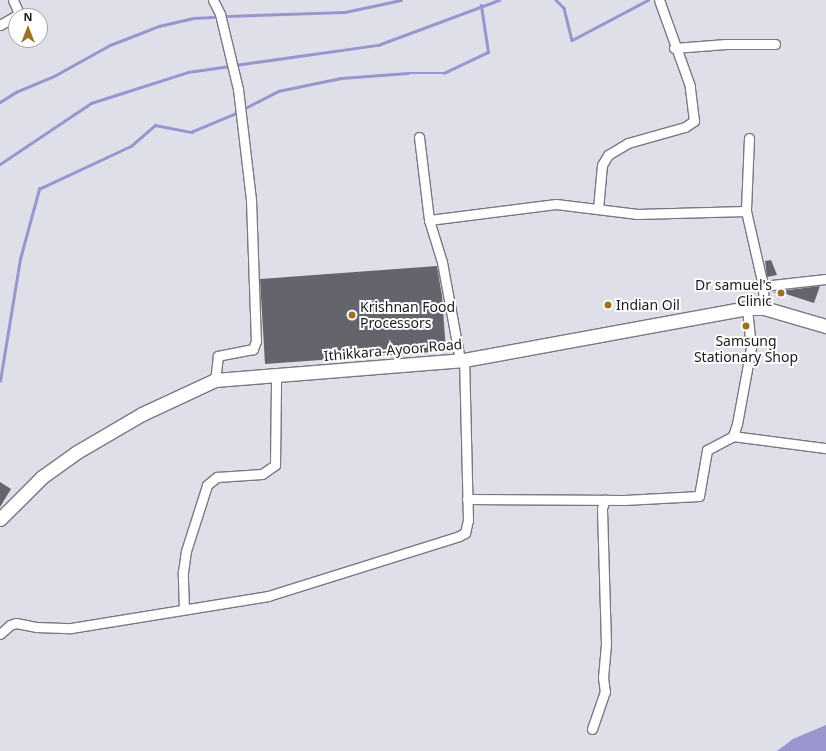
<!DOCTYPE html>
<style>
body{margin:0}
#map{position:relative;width:826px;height:751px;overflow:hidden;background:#dfdfe9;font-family:"Noto Sans",sans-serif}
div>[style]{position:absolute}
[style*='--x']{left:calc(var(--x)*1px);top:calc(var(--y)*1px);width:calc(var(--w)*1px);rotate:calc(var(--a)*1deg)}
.water>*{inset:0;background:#9895cf}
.stream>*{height:2.5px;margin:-1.25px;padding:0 1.25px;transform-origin:1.25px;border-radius:1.25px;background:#9895cf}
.building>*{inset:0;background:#64646d}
.roads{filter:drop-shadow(1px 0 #787882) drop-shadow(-1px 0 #787882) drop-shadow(0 1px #787882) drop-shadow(0 -1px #787882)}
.street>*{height:9px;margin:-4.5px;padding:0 4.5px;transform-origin:4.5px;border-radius:4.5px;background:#fff}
.secondary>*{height:13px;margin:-6.5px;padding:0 6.5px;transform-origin:6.5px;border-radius:6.5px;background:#fff}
.dots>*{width:11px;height:11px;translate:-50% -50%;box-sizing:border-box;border:2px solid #fff;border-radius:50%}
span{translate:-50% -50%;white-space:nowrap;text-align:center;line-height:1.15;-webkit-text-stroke:4px #fff;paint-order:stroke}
.poi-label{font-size:14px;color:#1a1a1d}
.right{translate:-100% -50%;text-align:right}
.left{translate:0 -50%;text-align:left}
.street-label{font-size:14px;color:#1a1a1d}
.north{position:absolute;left:8px;top:8px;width:40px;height:40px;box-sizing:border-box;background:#fff;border:1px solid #a3a3a5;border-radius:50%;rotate:0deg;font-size:11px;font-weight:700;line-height:16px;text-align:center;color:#1a1a1d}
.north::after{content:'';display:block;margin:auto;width:14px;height:18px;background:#9e7122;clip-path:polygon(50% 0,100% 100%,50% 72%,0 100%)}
</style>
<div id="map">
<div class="water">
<i style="clip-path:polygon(826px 725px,826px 751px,777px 751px,793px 739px)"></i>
</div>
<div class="stream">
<i style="--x:556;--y:0;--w:11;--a:45"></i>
<i style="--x:564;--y:8;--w:33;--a:76"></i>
<i style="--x:572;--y:40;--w:86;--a:-27.8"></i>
<i style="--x:228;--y:16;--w:117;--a:-2"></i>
<i style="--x:345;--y:12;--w:57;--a:-12.1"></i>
<i style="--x:235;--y:65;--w:144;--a:-8"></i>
<i style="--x:378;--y:45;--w:129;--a:-20.4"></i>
<i style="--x:0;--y:102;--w:19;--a:-32"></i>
<i style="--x:16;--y:92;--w:41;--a:-22.8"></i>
<i style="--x:54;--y:76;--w:64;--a:-29"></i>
<i style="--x:110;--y:45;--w:53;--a:-21.2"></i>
<i style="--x:159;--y:26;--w:35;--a:-13"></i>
<i style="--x:193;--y:18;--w:20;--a:-3"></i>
<i style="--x:247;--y:107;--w:35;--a:-27"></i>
<i style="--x:278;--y:91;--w:64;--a:-11.7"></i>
<i style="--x:341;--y:78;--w:67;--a:-4.3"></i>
<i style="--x:408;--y:73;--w:36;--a:0"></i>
<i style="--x:444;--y:73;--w:49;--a:-25.5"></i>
<i style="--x:488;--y:52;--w:47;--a:-98.7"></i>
<i style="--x:0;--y:164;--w:110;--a:-33.8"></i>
<i style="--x:91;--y:103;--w:102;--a:-17.7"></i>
<i style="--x:188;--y:72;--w:42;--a:-8.1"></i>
<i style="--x:0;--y:381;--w:124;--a:-80.7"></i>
<i style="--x:20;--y:259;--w:73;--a:-74.8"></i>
<i style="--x:39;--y:189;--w:102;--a:-25.1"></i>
<i style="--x:131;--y:146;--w:32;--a:-41"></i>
<i style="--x:155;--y:125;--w:37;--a:11"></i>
<i style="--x:191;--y:132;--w:47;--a:-22.7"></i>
</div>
<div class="building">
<i style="clip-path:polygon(771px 260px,777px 275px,767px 277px,765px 261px)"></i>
<i style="clip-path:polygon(437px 266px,442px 296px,446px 351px,265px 364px,260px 279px)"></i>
<i style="clip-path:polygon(820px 286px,814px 303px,786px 294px,778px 299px,778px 294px,773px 292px)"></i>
<i style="clip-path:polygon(0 482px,11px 489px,0 507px)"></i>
</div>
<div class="roads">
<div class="street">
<i style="--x:13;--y:0;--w:17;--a:66"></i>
<i style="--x:213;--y:0;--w:16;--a:63"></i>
<i style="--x:220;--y:14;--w:77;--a:76.5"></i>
<i style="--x:238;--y:89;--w:112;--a:83.3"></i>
<i style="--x:251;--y:200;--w:141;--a:88"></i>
<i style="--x:256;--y:341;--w:9;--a:111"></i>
<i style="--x:253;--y:349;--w:36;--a:169"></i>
<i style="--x:218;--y:356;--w:24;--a:97"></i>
<i style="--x:0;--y:25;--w:22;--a:-30"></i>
<i style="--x:674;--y:48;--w:52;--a:-4.4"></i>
<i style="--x:726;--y:44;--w:49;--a:0"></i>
<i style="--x:419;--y:137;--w:84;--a:83.1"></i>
<i style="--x:429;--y:220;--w:44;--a:72.8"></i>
<i style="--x:442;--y:262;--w:100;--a:79.6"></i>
<i style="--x:749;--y:138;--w:73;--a:92.4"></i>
<i style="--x:746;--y:211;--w:77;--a:77.2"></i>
<i style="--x:598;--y:209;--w:44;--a:-84.8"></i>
<i style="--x:602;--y:165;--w:12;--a:-59"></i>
<i style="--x:608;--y:155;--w:23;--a:-31"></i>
<i style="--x:628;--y:143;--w:59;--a:-15.7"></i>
<i style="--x:685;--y:127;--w:11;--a:-34"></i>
<i style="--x:694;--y:121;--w:35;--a:-97"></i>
<i style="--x:690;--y:86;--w:91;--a:-109.8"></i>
<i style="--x:429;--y:220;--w:128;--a:-7.2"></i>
<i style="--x:556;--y:204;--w:82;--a:7"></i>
<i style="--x:637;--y:214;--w:109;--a:-1.6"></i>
<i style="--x:764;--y:308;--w:22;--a:-93"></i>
<i style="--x:763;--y:286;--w:63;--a:-6.3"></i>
<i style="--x:733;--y:436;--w:94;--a:7.4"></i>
<i style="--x:467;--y:499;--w:157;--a:0.4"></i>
<i style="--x:624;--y:500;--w:75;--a:-3.1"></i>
<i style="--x:699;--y:496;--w:47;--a:-80.1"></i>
<i style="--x:707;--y:450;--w:30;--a:-28"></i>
<i style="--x:733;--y:436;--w:13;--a:-72"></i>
<i style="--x:737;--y:424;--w:77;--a:-79.6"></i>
<i style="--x:751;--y:348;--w:40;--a:-95.7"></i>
<i style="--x:184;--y:609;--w:37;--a:-92"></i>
<i style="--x:183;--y:572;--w:21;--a:-82"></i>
<i style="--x:186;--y:551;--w:69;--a:-72.3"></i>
<i style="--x:207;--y:485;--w:13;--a:-39"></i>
<i style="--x:217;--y:477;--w:45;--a:-3.8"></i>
<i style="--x:262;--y:474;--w:16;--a:-35"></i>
<i style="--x:275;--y:465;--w:88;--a:-89.3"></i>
<i style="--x:0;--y:634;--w:13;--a:-42"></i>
<i style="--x:10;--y:625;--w:6;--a:-18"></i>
<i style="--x:16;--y:623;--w:20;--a:11"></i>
<i style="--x:36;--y:627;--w:35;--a:2"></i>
<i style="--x:71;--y:628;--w:200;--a:-9.2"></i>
<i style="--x:268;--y:596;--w:200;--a:-17.4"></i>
<i style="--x:459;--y:536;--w:7;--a:-27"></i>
<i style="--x:465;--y:533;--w:13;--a:-77"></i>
<i style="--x:468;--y:520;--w:160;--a:-91.4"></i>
<i style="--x:592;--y:729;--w:39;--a:-71"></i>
<i style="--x:605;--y:692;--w:14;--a:-98"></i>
<i style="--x:603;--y:678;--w:34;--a:-85"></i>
<i style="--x:606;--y:644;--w:136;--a:-91.7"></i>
<i style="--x:602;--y:508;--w:9;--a:-69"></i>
</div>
<div class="secondary">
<i style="--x:0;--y:519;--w:59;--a:-45"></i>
<i style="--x:42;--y:477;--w:43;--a:-35.5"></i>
<i style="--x:77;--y:452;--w:75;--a:-30.3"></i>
<i style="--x:142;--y:414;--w:81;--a:-25"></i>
<i style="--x:215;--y:380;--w:250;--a:-4.6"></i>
<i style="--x:464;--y:360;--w:288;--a:-10.4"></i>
<i style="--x:747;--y:308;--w:17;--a:0"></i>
<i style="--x:764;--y:308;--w:65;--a:16.2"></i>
</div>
</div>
<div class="dots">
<i style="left:781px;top:293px;background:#9e7122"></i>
<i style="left:608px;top:305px;background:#9e7122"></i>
<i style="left:352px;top:315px;background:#9e7122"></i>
<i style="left:746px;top:326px;background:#9e7122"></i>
</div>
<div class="poi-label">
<span class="right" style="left:772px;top:293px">Dr samuel's<br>Clinic</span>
<span class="left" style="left:616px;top:305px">Indian Oil</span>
<span class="left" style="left:360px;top:315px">Krishnan Food<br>Processors</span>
<span style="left:746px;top:349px">Samsung<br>Stationary Shop</span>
</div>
<div class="street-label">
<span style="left:393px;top:350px;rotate:-5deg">Ithikkara-Ayoor Road</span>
</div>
<div class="north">N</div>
</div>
